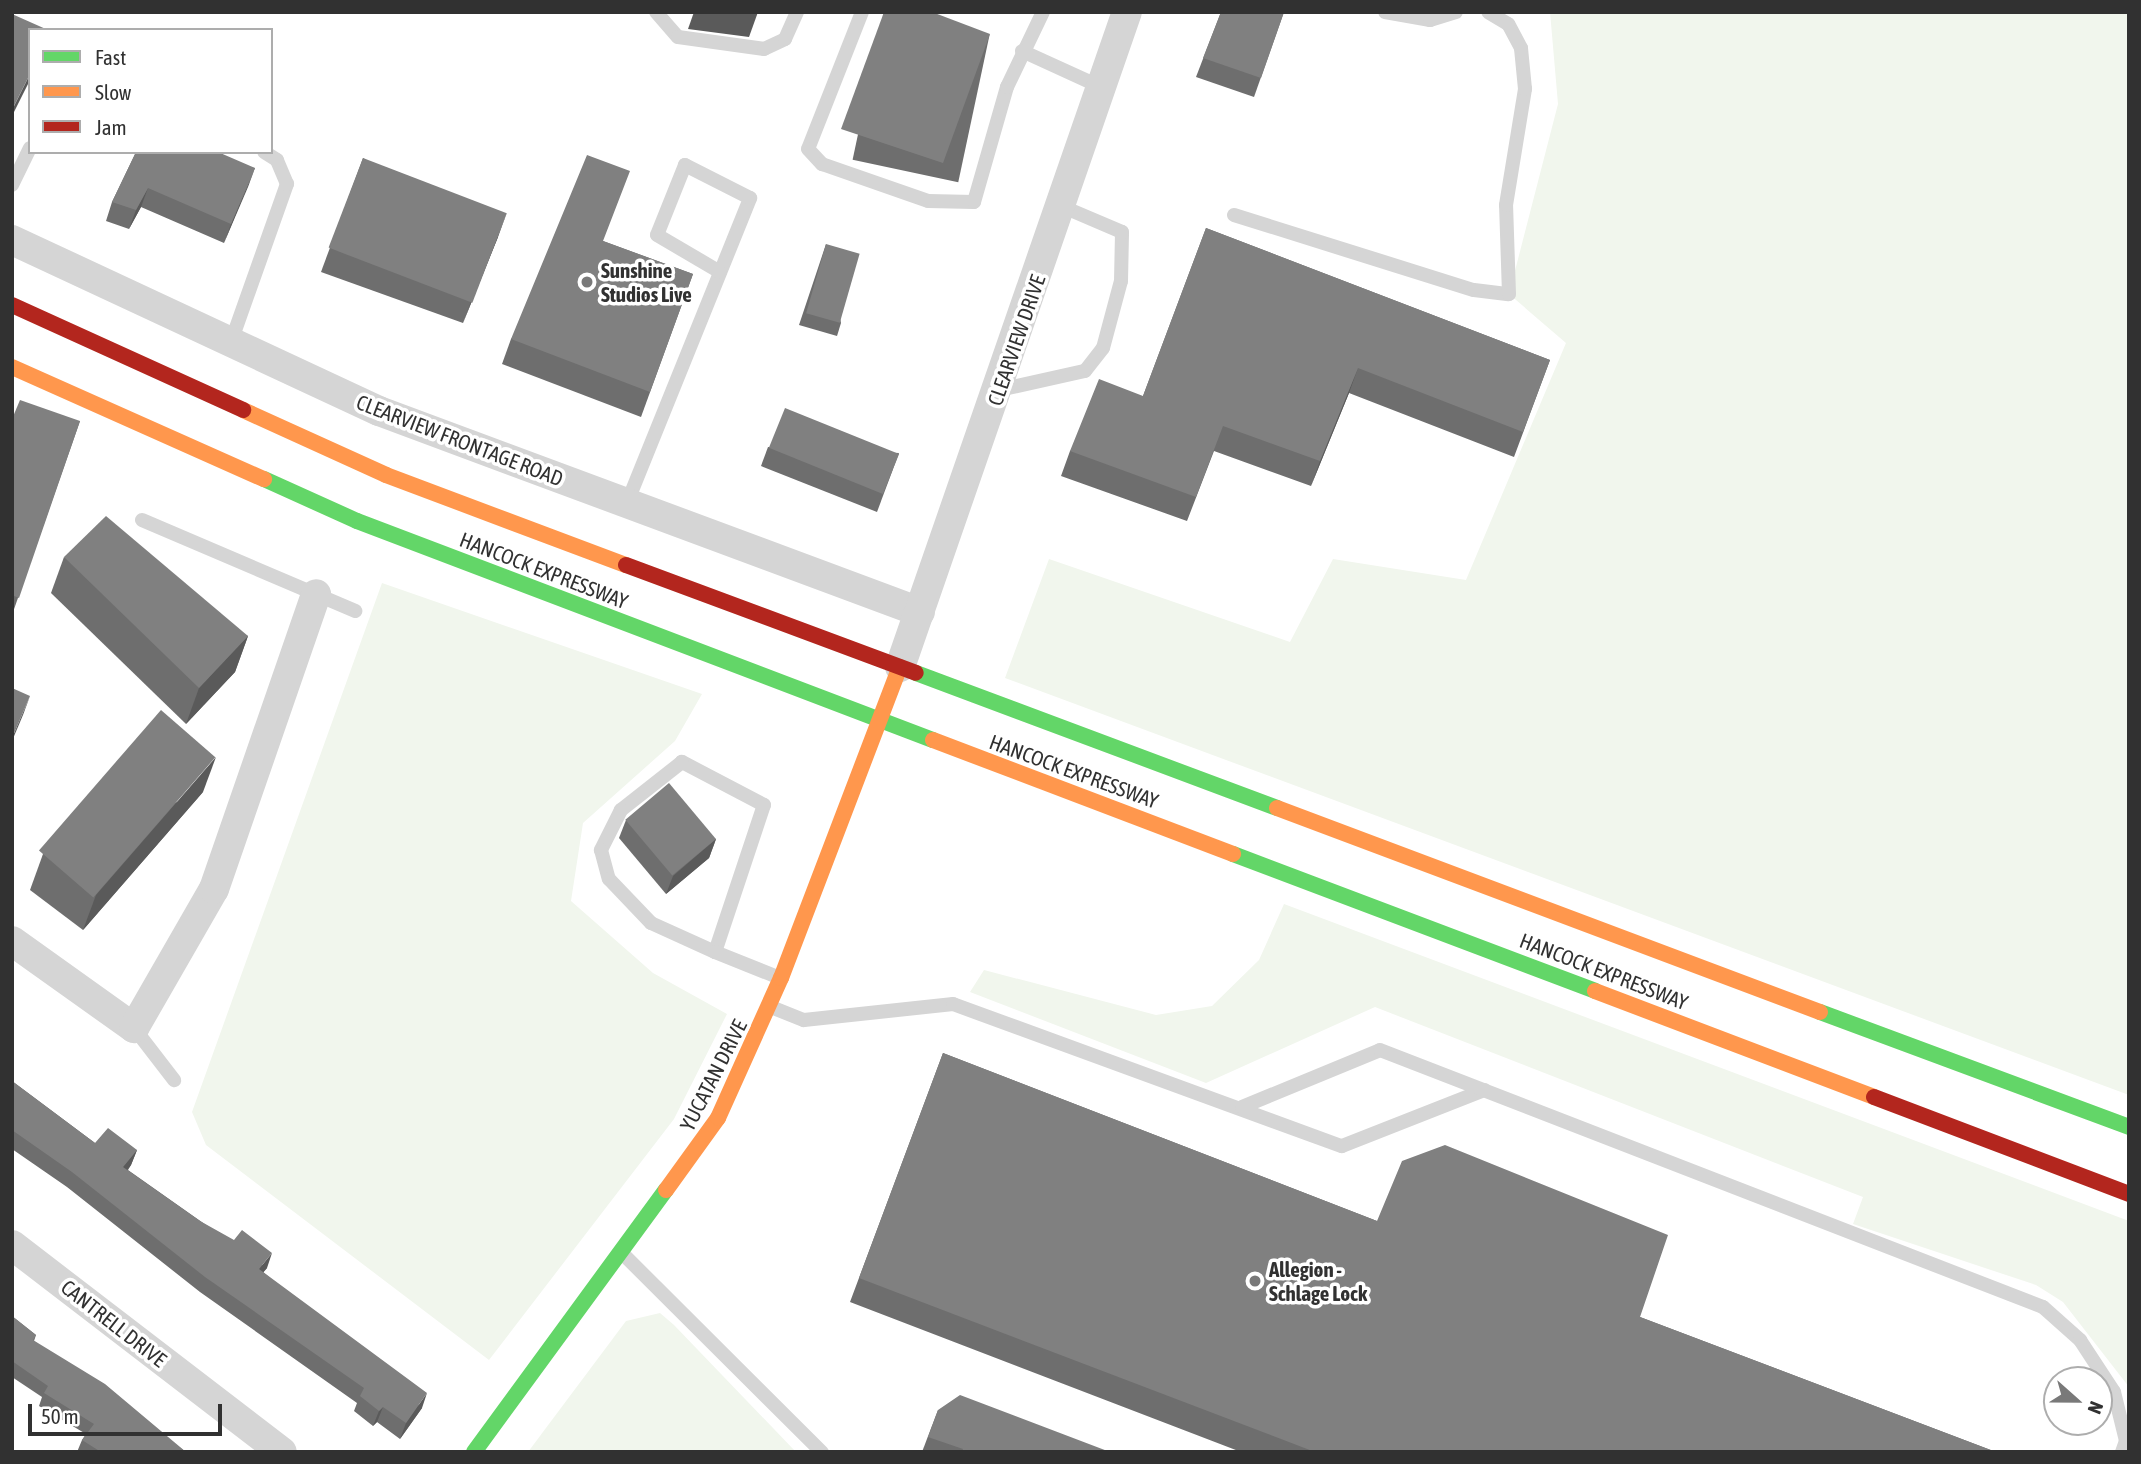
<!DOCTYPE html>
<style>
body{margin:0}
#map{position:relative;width:2141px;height:1464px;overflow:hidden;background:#fff;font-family:"Asap Condensed",sans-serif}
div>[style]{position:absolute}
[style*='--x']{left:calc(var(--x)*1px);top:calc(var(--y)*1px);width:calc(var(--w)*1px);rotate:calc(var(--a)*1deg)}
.green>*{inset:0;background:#f1f6ed}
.lane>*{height:14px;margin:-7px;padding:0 7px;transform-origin:7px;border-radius:7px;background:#d5d5d5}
.street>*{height:30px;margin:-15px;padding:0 15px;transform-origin:15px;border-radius:15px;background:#d5d5d5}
.fast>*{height:16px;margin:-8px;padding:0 8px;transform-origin:8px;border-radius:8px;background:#63d668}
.slow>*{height:16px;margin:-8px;padding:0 8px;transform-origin:8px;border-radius:8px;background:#ff974d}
.jam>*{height:16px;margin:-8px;padding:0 8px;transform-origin:8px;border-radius:8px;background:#b3261e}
.wall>*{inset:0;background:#6e6e6e;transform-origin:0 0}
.shaded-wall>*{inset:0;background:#5a5a5a}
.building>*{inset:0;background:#808080;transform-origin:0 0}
.dots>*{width:19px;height:19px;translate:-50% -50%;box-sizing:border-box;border:4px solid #fff;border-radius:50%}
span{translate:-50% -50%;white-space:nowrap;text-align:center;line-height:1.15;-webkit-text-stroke:7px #fff;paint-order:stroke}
.poi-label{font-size:21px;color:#313131;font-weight:700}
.left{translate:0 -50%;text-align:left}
.street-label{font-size:21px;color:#313131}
.frame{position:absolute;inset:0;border:14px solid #313131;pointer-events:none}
.legend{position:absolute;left:28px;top:28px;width:245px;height:126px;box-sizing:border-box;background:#fff;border:2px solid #adadad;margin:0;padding:9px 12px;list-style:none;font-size:21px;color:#313131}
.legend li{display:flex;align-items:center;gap:14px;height:35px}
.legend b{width:35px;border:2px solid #adadad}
.north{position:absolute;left:2043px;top:1366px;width:70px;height:70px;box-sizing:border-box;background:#fff;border:2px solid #adadad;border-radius:50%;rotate:111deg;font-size:19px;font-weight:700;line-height:28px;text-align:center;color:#313131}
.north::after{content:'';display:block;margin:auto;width:24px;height:32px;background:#797979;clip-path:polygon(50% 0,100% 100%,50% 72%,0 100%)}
.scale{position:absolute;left:28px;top:1404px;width:194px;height:32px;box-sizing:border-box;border:4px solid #313131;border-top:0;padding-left:9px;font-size:21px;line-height:24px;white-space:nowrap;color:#313131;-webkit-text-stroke:5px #fff;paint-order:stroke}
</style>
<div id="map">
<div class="green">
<i style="clip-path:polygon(1550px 12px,2129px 12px,2129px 1095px,1005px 678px,1049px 559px,1290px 642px,1333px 559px,1466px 580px,1566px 343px,1509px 294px,1558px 104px)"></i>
<i style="clip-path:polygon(382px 583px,702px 694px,675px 741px,583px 823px,571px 901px,653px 973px,727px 1014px,674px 1119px,489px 1360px,206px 1145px,192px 1112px)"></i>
<i style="clip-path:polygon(1284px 904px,2129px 1221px,2129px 1387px,2063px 1302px,2036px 1285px,1853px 1224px,1863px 1197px,1375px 1007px,1206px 1083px,970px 992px,984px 970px,1156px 1015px,1212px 1006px,1259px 960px)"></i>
<i style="clip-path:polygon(660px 1313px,674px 1325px,796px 1452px,528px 1452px,626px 1321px)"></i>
</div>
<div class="lane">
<i style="--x:656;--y:12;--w:33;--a:49"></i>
<i style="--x:678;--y:37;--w:87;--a:7.9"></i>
<i style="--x:764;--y:49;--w:23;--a:-25"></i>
<i style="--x:785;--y:39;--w:30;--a:-66"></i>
<i style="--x:862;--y:12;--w:147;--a:111.5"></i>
<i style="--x:808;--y:149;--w:21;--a:47"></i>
<i style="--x:822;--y:164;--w:112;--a:19.2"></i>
<i style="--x:928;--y:201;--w:46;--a:1.2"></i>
<i style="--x:974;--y:202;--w:120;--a:-74"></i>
<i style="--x:1007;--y:87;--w:83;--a:-64.4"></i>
<i style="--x:1385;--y:12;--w:46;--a:10.1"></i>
<i style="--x:1430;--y:20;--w:27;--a:-17"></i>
<i style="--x:1022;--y:51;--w:87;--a:24.5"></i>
<i style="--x:12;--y:185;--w:41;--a:-64.1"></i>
<i style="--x:1234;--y:215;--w:251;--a:17.4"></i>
<i style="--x:1474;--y:290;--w:35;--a:7"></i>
<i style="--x:1509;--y:294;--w:89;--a:-91.9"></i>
<i style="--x:1506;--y:205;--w:118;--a:-80.7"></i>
<i style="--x:1525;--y:89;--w:41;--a:-95.6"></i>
<i style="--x:1521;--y:48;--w:27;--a:-118"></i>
<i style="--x:1508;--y:24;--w:23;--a:-149"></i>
<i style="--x:231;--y:342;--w:168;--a:-70.5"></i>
<i style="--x:287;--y:184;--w:26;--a:-113"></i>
<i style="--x:277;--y:160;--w:15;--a:-148"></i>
<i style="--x:999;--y:390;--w:88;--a:-12.5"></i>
<i style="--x:1085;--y:371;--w:29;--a:-52"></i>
<i style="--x:1103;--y:348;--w:69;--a:-75"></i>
<i style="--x:1121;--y:281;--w:49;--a:-88.8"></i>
<i style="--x:1122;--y:232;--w:66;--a:-156.9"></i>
<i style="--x:627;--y:503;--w:329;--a:-68"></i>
<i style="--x:750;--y:198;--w:73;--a:-153.1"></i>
<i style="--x:685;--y:165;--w:75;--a:111.8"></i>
<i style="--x:657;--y:235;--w:73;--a:30.4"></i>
<i style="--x:142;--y:520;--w:232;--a:23.1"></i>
<i style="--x:715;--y:952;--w:155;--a:-71.6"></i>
<i style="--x:764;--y:805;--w:93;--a:-152.3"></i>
<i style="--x:682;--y:762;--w:78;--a:141.8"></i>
<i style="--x:621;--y:810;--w:45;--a:116.6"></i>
<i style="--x:601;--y:850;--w:30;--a:75"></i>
<i style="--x:609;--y:879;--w:61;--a:46.3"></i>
<i style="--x:651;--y:923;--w:70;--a:24.4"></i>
<i style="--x:715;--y:952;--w:70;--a:21.8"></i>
<i style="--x:771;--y:1007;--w:35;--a:22"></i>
<i style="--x:804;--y:1020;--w:150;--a:-6.1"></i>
<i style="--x:953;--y:1004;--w:414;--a:20.1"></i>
<i style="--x:1342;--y:1146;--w:153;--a:-21.5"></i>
<i style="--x:134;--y:1028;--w:66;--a:52.4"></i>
<i style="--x:1242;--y:1107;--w:149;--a:-22.4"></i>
<i style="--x:1380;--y:1050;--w:711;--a:21.19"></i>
<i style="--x:2043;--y:1307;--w:50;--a:41.7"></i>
<i style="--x:2080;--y:1340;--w:62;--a:56.8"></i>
<i style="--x:2114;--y:1392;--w:50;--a:76.2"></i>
<i style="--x:2126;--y:1441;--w:12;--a:110"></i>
<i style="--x:623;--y:1254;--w:281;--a:44.9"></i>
</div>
<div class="street">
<i style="--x:12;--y:240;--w:405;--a:25"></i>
<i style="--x:379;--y:411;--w:577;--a:20.38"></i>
<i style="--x:900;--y:667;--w:693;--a:-70.89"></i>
<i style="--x:12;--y:941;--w:150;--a:35.5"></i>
<i style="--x:134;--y:1028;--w:160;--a:-60.1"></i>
<i style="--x:214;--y:889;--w:312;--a:-70.9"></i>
<i style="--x:12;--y:1245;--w:340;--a:37.5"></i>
</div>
<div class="fast">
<i style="--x:264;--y:479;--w:102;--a:24.3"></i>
<i style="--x:357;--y:521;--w:616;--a:20.82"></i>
<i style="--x:916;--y:673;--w:385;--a:20.5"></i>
<i style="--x:1233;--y:854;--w:387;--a:20.7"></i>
<i style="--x:1820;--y:1012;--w:330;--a:20.4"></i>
<i style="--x:474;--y:1452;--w:325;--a:-53.8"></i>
</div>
<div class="slow">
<i style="--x:12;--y:367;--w:276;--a:24"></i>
<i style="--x:243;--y:410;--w:157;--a:24.4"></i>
<i style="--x:386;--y:475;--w:256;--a:20.6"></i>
<i style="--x:933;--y:740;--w:321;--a:20.8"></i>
<i style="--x:1277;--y:808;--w:580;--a:20.59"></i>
<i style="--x:1595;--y:991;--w:298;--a:20.8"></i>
<i style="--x:666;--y:1190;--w:89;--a:-54.2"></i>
<i style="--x:718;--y:1118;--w:154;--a:-65.8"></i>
<i style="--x:781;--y:978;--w:333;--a:-69.1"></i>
</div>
<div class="jam">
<i style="--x:12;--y:305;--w:254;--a:24.4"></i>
<i style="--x:626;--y:565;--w:309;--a:20.4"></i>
<i style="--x:1874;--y:1097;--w:273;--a:20.8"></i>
</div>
<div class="wall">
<i style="left:884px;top:12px;width:108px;height:151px;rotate:12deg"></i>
<i style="clip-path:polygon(1221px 12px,1284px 12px,1254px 97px,1196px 77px)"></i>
<i style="clip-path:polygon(136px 152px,255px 168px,224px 243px,141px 207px,129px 229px,106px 221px,112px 202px)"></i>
<i style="clip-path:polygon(363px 158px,498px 237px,463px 323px,321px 272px)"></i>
<i style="clip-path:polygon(1206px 228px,1550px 360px,1514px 457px,1349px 393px,1311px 486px,1214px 451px,1187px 521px,1061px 476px,1070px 451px,1143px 396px)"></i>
<i style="clip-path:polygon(603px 241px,693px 274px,641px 417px,502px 364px,511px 339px)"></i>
<i style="clip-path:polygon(826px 244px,841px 323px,837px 336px,799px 325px)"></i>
<i style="clip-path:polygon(12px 419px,80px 421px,12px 615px)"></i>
<i style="clip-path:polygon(768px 447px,899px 453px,877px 512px,761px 466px)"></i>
<i style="clip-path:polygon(64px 557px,248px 636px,235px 672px,186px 724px,51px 593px)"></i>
<i style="clip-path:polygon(203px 792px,83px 930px,30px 890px,43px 854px)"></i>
<i style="clip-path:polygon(626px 820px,716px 839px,709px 858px,666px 894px,619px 838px)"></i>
<i style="clip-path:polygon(943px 1053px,1377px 1221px,1640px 1317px,1996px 1452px,1241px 1452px,850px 1302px)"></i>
<i style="clip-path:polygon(12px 1081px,95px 1143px,137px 1150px,131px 1165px,128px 1170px,267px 1268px,263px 1272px,422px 1408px,400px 1439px,377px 1422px,373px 1426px,354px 1411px,357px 1403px,200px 1292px,67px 1187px,12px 1149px)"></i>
<i style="clip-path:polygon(12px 1316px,36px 1335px,34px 1341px,186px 1452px,77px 1452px,82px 1440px,86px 1434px,39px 1406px,42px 1397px,12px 1377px)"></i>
<i style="clip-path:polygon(938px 1410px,1110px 1452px,922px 1452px)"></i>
</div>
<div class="shaded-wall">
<i style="clip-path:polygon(345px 12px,437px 12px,345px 13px)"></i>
<i style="clip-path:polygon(694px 12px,758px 12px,749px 37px,688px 29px)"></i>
<i style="clip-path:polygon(30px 74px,30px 80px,12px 116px,12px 110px)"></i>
<i style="clip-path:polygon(255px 168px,248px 187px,224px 243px,231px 224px)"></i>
<i style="clip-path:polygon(148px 188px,141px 207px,129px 229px,136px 210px)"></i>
<i style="clip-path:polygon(507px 212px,498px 237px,463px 323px,472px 299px)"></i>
<i style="clip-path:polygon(1358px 368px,1349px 393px,1311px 486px,1320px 461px)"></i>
<i style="clip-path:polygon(248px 636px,235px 672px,186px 724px,199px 688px)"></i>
<i style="clip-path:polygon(30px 696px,23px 715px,12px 741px,12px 738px)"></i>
<i style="clip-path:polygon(216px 757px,203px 792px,83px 930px,96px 895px)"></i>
<i style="clip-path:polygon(716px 839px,709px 858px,666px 894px,673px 876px)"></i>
<i style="clip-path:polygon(137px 1150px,131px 1165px,118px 1182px,123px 1167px)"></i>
<i style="clip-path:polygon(272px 1253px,267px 1268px,253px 1285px,259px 1269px)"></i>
<i style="clip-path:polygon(427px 1393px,422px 1408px,400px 1439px,406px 1423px)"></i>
<i style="clip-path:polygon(383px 1407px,377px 1422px,373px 1426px,379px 1411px)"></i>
</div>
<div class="building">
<i style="clip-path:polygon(884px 12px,932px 12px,990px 34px,943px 163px,841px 129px)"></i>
<i style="clip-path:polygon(1221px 12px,1284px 12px,1261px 78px,1203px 58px)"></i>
<i style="clip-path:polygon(12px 14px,48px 30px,30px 30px,30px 74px,12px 110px)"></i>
<i style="clip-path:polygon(136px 152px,218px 152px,255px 168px,231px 224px,148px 188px,136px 210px,112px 202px)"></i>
<i style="clip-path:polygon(587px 155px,630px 171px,603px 241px,693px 274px,650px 392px,511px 339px)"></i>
<i style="left:363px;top:158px;width:154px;height:96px;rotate:21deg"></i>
<i style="clip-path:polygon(1206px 228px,1550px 360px,1523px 432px,1358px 368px,1320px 461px,1223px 426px,1196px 497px,1070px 451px,1099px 379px,1143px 396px)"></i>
<i style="left:826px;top:244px;width:35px;height:72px;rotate:16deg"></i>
<i style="clip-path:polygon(20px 400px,80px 421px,19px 598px,12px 595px,12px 419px)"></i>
<i style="left:785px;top:408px;width:123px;height:43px;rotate:22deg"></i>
<i style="clip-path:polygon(106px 516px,248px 636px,199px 688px,64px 557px)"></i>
<i style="clip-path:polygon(12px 688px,30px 696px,12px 738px)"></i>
<i style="left:161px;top:710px;width:72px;height:186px;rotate:41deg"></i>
<i style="left:669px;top:783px;width:73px;height:57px;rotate:50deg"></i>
<i style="clip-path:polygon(943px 1053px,1377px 1221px,1402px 1161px,1445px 1145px,1668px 1235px,1640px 1317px,1996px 1452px,1315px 1452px,859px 1278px)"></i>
<i style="clip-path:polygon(12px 1081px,95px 1143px,108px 1128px,137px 1150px,123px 1167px,200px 1221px,234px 1240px,242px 1230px,272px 1253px,259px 1269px,427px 1393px,406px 1423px,383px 1407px,379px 1411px,360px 1396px,364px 1388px,205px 1277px,72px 1172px,12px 1130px)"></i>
<i style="clip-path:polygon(12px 1316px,36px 1335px,33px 1340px,105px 1384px,186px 1452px,101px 1452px,82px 1440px,94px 1424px,44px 1393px,48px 1386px,12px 1361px)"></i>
<i style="clip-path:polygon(960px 1395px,1110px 1452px,962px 1452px,963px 1449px,928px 1437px,938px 1410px)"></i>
</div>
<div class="dots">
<i style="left:587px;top:282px;background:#797979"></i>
<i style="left:1255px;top:1281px;background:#797979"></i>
</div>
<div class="poi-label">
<span class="left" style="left:601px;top:282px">Sunshine<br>Studios Live</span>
<span class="left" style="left:1269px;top:1281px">Allegion -<br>Schlage Lock</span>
</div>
<div class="street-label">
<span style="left:1016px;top:340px;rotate:-71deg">CLEARVIEW DRIVE</span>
<span style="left:460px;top:440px;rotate:21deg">CLEARVIEW FRONTAGE ROAD</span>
<span style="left:544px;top:570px;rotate:21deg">HANCOCK EXPRESSWAY</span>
<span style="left:1074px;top:771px;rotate:20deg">HANCOCK EXPRESSWAY</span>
<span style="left:1604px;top:971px;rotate:21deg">HANCOCK EXPRESSWAY</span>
<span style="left:713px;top:1075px;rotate:-63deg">YUCATAN DRIVE</span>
<span style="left:114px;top:1323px;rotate:38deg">CANTRELL DRIVE</span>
</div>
<div class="frame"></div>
<ul class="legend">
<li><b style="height:9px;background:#63d668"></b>Fast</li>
<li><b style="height:9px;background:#ff974d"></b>Slow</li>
<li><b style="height:9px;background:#b3261e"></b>Jam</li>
</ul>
<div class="north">N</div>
<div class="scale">50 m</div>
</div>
